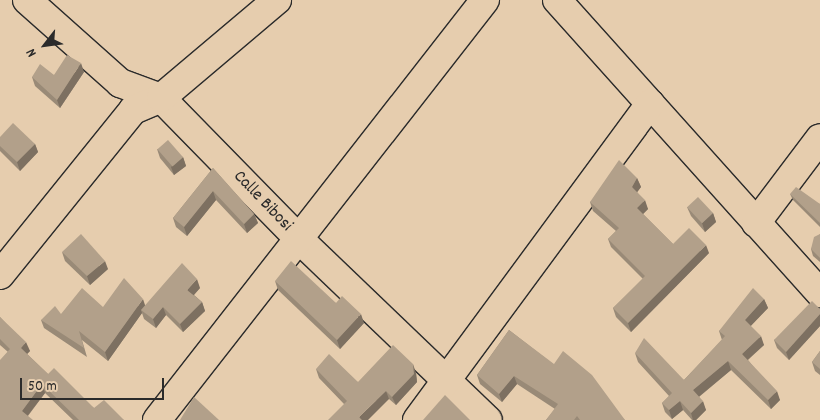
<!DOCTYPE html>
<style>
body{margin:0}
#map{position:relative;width:820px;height:420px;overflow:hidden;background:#e6cdae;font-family:Dekko,sans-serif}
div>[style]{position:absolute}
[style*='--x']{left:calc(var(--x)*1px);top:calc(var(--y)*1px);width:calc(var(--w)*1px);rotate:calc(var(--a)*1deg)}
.roads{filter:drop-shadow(1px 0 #2b2b2b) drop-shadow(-1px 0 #2b2b2b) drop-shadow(0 1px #2b2b2b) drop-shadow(0 -1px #2b2b2b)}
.minor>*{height:28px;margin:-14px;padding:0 14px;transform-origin:14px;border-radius:14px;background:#e6cdae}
.wall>*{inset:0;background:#998a77}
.shaded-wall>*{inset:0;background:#7d7061}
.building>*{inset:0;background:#b2a08a;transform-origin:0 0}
span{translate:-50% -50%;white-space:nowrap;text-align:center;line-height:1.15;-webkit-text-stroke:5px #e6cdae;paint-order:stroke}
.street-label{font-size:18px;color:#2b2b2b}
.north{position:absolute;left:20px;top:20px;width:50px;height:50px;-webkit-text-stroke:4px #e6cdae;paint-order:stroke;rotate:240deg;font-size:14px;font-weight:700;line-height:20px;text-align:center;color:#2b2b2b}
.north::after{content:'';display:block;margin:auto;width:18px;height:22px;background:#2b2b2b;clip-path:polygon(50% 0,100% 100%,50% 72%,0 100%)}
.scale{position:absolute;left:20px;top:378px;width:144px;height:22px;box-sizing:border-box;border:2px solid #2b2b2b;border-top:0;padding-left:6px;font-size:15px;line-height:18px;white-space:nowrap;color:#2b2b2b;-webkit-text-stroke:4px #e6cdae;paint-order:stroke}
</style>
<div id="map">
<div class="roads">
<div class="minor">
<i style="--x:27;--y:0;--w:125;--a:41.7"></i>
<i style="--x:120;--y:83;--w:44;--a:20.1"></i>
<i style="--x:161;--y:98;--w:199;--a:45.6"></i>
<i style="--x:300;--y:240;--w:260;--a:43.8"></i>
<i style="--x:557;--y:0;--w:394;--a:48.1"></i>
<i style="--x:756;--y:223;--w:106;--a:-53"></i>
<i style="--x:0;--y:275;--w:212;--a:-51.1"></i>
<i style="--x:133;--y:110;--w:30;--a:-23"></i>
<i style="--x:161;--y:98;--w:152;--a:-40.2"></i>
<i style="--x:157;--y:420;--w:533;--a:-52.01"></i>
<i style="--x:417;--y:420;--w:393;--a:-53.6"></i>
</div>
</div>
<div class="wall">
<i style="clip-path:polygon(84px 72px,60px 108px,35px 86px,32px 77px)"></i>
<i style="clip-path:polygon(0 137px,35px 144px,38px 152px,20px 171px,0 151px)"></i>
<i style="clip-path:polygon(157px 149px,183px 157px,186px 166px,174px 175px,160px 158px)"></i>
<i style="clip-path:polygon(213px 168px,254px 214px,258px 223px,247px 233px,216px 200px,187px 236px,176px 227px,173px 218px)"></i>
<i style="clip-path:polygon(637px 178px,641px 187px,637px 192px,648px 209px,643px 214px,673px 244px,709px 253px,631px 332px,616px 317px,613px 308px,643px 279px,611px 247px,608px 239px,616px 231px,593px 211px,590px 202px)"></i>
<i style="clip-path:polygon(790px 194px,820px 204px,820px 227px,793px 200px)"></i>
<i style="clip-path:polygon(687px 207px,713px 213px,716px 222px,705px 232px,691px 216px)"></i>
<i style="clip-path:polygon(820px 234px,820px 262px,813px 256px,811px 249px)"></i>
<i style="clip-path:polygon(62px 252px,108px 269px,90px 285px,65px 261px)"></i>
<i style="clip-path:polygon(275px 281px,336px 303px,364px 323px,340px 349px,278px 290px)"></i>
<i style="clip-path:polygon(200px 288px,194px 295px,202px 302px,205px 311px,183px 332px,166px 315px,156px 328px,144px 319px,142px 313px,108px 361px,82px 340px,87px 357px,44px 328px,41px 320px,61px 314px,103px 307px,145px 306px)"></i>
<i style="clip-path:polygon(764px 299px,768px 308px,750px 326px,764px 345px,748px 360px,780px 400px,771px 409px,731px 370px,699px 397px,706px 410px,696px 420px,692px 420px,683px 410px,672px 419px,665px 412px,662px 403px,669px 396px,638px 362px,635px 353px,684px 380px,722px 340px,719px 331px)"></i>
<i style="clip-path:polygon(820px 309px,820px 326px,789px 360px,777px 348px,774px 340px)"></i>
<i style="clip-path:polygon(0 317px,30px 351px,27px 354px,48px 374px,94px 408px,124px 420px,73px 420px,45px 393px,28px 416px,0 420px,8px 352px,0 345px)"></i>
<i style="clip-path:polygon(509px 330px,625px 420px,546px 420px,555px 409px,517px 384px,502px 402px,480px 384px,477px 375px)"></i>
<i style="clip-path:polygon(820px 351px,820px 375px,815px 371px,812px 362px)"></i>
<i style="clip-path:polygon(316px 369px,358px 382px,416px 373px,417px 382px,396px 405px,389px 399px,344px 404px,319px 378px)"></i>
</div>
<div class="shaded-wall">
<i style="clip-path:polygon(81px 63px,84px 72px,60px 108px,57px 100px)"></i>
<i style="clip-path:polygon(35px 144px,38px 152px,20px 171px,17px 162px)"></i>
<i style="clip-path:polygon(183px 157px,186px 166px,174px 175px,171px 167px)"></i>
<i style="clip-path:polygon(637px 178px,641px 187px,635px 195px,632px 187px)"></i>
<i style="clip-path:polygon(213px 191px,216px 200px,187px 236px,184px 227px)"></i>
<i style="clip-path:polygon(645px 200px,648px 209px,640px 217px,637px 208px)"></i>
<i style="clip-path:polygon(713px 213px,716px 222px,705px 232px,702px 223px)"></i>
<i style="clip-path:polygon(254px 214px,258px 223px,247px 233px,244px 224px)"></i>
<i style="clip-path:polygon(706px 245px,709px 253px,631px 332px,628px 323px)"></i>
<i style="clip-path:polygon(105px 261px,108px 269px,90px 285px,87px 276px)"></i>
<i style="clip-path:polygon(197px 279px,200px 288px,191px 298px,187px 290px)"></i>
<i style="clip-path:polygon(143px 299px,146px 308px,141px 310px,142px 313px,108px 361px,105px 352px)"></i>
<i style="clip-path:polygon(764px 299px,768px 308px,748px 329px,745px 320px)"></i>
<i style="clip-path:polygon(202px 302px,205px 311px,183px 332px,180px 324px)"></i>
<i style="clip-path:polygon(163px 307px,166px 315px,156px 328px,153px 319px)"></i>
<i style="clip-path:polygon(361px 314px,364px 323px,340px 349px,337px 340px)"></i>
<i style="clip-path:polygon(820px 314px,820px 326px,789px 360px,786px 352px)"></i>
<i style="clip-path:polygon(761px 336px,764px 345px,745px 362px,742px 354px)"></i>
<i style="clip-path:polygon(26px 342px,30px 351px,24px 357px,21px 348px)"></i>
<i style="clip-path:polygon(728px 361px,731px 370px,696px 399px,693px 390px)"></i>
<i style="clip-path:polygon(413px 364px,416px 373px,417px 382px,396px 405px,392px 397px)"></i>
<i style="clip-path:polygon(514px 376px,517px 384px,502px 402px,499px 394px)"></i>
<i style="clip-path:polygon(42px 384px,45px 393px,25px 419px,22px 411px)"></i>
<i style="clip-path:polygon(386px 391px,389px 399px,368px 420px,360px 420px,359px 417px)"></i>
<i style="clip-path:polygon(777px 391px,780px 400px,771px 409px,768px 400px)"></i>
<i style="clip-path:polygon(680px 401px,683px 410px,672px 419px,669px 410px)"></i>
<i style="clip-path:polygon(703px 401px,706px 410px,696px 420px,693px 420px,691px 413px)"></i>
</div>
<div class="building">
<i style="clip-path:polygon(67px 55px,81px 63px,57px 100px,32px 77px,40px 64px,54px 75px)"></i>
<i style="clip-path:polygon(13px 123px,35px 144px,17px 162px,0 146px,0 137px)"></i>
<i style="left:168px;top:140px;width:23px;height:14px;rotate:49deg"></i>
<i style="clip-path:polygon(619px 160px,637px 178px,632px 187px,645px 200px,637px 208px,673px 244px,689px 228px,706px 245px,628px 323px,613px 308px,645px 276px,608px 239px,619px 228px,590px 202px)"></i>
<i style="clip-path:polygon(213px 168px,254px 214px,244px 224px,213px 191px,184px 227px,173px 218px)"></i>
<i style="clip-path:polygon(796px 187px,820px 204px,820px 223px,790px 194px)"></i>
<i style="left:698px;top:197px;width:22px;height:15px;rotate:47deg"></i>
<i style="clip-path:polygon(81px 234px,105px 261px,87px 276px,62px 252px)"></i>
<i style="clip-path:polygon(820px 234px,820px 258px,811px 249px,814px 237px)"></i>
<i style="clip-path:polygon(291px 261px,336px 303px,342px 296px,361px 314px,337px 340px,275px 281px)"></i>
<i style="clip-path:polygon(182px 263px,197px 279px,187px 290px,202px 302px,180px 324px,163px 307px,153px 319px,141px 310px)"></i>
<i style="clip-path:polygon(124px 278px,143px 299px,105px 352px,79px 331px,84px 348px,41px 320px,55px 306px,61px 314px,82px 288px,103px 307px)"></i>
<i style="clip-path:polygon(753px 288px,764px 299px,745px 320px,761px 336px,742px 354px,777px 391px,768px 400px,728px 361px,693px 390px,703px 401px,691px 413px,680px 401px,669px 410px,662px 403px,672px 393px,635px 353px,644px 338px,684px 380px,725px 336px,719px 331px)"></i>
<i style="clip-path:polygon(812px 301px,820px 309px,820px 314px,786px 352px,774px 340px)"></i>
<i style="clip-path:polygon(0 317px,26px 342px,21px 348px,48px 374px,54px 368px,94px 408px,104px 400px,124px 420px,79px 420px,42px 384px,22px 411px,33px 420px,0 420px,0 360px,10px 349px,0 339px)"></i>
<i style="clip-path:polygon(509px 330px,554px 364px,563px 351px,592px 375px,625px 420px,580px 420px,577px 416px,574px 420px,546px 420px,558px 404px,514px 376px,499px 394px,477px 375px)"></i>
<i style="clip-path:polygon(393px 345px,413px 364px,414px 374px,392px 397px,386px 391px,359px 417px,362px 420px,328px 420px,347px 401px,316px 369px,329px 354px,358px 382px)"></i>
<i style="clip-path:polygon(820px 351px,820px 369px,812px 362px)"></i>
<i style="clip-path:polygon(445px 395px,470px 420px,423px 420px)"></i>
<i style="clip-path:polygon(194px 397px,219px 420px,180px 420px)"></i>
</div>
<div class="street-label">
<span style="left:262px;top:202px;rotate:46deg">Calle Bibosi</span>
</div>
<div class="north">N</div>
<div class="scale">50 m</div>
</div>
